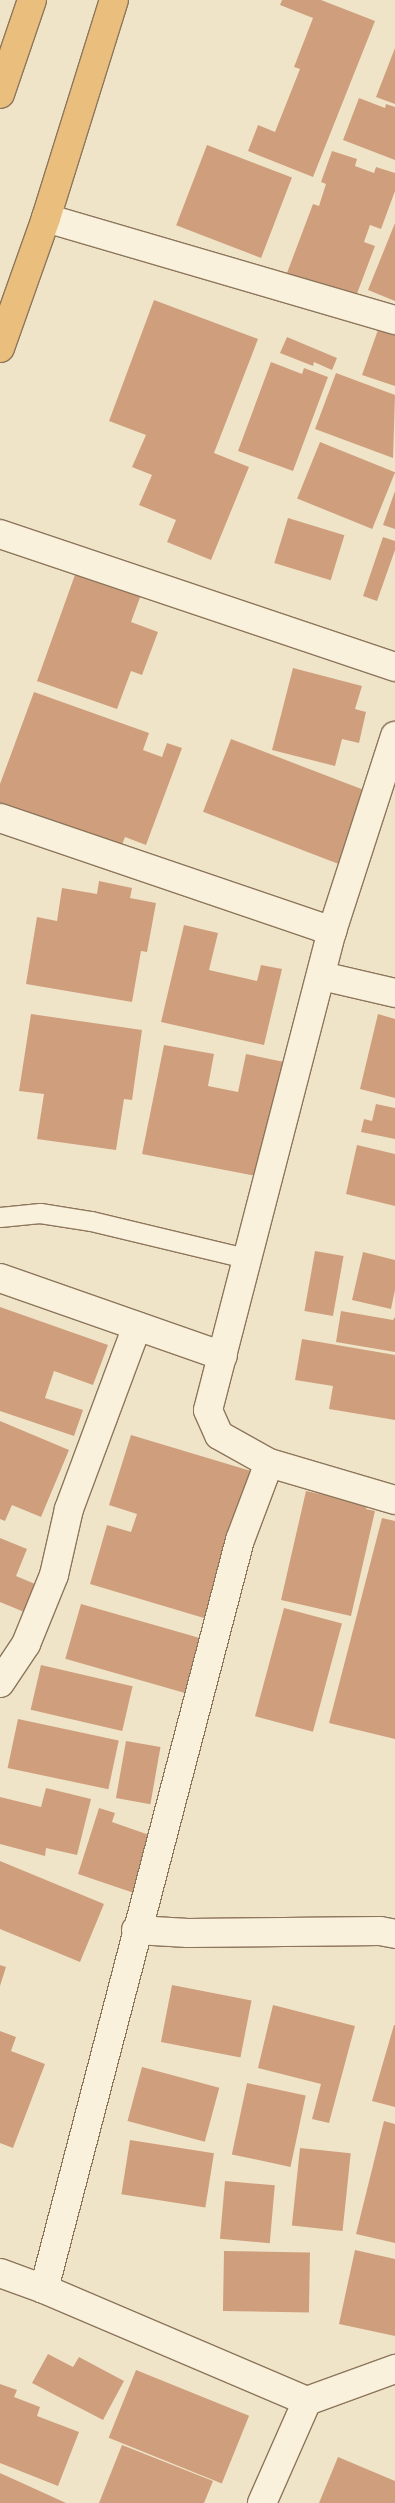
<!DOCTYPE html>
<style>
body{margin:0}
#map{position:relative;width:395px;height:2503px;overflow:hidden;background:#f0e4c8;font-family:"Crimson Pro",serif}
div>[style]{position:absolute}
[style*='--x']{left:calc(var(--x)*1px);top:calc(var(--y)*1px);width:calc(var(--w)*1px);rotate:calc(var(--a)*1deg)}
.building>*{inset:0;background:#cf9f7d;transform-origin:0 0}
.roads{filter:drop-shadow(1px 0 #8d765c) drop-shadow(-1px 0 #8d765c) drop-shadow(0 1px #8d765c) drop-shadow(0 -1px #8d765c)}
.service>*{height:19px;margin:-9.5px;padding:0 9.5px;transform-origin:9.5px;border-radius:9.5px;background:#faf1dc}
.minor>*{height:28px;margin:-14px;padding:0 14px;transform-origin:14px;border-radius:14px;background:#faf1dc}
.trunk>*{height:28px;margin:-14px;padding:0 14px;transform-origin:14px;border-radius:14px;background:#eabe7c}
span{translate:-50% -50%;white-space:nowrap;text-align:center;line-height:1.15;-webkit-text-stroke:5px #f7eed8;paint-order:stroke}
</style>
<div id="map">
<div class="building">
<i style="clip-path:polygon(282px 0,321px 0,375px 21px,313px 177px,248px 151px,258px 125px,275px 132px,300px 69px,294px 67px,313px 18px,280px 5px)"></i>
<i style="clip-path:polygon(395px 48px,395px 104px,376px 97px)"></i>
<i style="clip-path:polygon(359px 98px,385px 108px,386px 104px,395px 107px,395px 160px,343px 140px)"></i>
<i style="left:207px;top:145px;width:91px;height:86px;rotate:21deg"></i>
<i style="clip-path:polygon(332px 151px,357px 159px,355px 166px,374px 173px,376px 167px,395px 173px,395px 191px,381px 229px,370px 225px,364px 242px,375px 246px,355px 299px,287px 273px,313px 204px,319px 206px,326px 184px,321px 182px)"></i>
<i style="clip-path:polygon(395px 223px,395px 301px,368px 290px)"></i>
<i style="clip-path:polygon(154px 300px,258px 339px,214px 453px,249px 467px,211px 560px,167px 542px,176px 520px,139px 505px,152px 475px,132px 467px,146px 435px,109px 421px)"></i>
<i style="clip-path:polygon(379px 327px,395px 332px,395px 386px,362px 375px)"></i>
<i style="clip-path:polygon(287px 337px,337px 358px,332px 370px,314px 362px,313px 366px,280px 353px)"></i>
<i style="clip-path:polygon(271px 362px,302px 374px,304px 368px,328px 377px,293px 471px,238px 451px)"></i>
<i style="clip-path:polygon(336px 373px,395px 395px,393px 458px,315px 429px)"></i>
<i style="left:320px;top:442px;width:81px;height:61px;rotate:22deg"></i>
<i style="clip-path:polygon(395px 491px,395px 529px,383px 525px)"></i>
<i style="left:288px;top:518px;width:59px;height:47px;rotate:17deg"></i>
<i style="clip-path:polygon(383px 537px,395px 541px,395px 550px,377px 601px,363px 596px)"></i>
<i style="clip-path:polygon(77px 569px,142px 592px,131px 622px,158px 632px,142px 675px,131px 671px,117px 709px,37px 681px)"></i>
<i style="clip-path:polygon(293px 668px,362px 686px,355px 709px,366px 712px,359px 743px,342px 739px,335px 766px,272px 750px)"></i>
<i style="clip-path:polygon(34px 692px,149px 733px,143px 750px,162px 757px,167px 743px,182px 748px,146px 845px,125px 837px,120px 850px,0 806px,0 784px)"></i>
<i style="left:231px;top:739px;width:146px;height:78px;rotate:21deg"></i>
<i style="clip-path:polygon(99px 881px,132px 888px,130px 898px,156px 903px,147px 952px,141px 951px,132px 1002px,26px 984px,37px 917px,57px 921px,62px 888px,97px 894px)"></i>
<i style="clip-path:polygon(184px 925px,218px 933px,209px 970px,257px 981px,261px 965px,282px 969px,264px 1045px,161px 1022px)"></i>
<i style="clip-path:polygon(31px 1014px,142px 1030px,132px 1100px,124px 1099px,116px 1150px,37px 1139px,44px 1094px,19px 1091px)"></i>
<i style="clip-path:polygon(378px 1014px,395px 1019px,395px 1098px,360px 1089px)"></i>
<i style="clip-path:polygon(164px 1045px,214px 1054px,208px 1086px,238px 1092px,246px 1054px,289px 1063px,266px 1178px,142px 1154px)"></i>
<i style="clip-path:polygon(376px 1104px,395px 1108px,395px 1139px,361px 1132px,364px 1119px,372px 1121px)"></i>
<i style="clip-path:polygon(357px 1145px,395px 1154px,395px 1206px,346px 1194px)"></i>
<i style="left:315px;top:1251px;width:29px;height:61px;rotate:10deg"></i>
<i style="clip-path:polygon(363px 1252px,395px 1260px,395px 1290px,391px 1309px,352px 1300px)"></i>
<i style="clip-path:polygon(0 1307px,108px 1345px,93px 1385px,54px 1371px,45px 1398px,83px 1410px,74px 1436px,0 1411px)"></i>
<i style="clip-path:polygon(341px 1311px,393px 1320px,395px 1317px,395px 1352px,336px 1342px)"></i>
<i style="clip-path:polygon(302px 1339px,395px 1355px,395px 1420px,329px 1409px,333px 1386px,295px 1380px)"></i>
<i style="clip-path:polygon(0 1421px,69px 1450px,41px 1517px,12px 1505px,5px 1521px,0 1519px)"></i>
<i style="clip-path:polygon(131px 1435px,258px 1473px,214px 1621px,90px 1584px,107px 1525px,131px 1532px,137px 1514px,109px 1505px)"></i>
<i style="clip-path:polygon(306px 1491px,367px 1504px,366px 1509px,375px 1511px,351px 1616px,281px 1600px)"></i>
<i style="clip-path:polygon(382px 1518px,395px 1521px,395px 1739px,329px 1723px)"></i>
<i style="clip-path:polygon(0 1538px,27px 1549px,16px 1576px,40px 1586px,29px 1614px,0 1602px)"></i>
<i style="left:81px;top:1604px;width:130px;height:57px;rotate:16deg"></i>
<i style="left:284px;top:1608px;width:60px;height:112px;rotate:15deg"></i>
<i style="left:41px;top:1665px;width:94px;height:46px;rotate:13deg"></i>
<i style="left:18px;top:1719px;width:103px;height:50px;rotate:12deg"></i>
<i style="left:126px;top:1741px;width:35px;height:58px;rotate:10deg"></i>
<i style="clip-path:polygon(46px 1788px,91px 1799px,77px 1855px,46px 1848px,45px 1856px,0 1844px,0 1797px,41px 1807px)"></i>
<i style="clip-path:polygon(99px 1808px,115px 1813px,112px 1822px,155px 1837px,137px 1894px,78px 1874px)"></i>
<i style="clip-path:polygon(0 1861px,104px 1904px,80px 1962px,0 1929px)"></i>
<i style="clip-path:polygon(0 1965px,6px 1967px,0 1986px)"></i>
<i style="left:172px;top:1985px;width:81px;height:58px;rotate:11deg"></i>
<i style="clip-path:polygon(273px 2005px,355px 2026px,329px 2123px,312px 2119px,321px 2084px,258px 2068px)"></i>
<i style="clip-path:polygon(394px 2025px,395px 2025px,395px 2107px,372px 2101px)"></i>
<i style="clip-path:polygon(0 2031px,16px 2037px,11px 2051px,45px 2064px,13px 2148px,0 2143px)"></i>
<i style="left:142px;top:2067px;width:80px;height:56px;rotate:15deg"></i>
<i style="left:247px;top:2083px;width:60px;height:73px;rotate:12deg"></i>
<i style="clip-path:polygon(384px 2121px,395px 2124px,395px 2243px,356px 2234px)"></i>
<i style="left:130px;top:2140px;width:85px;height:55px;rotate:9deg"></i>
<i style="left:300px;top:2148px;width:51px;height:78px;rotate:6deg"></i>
<i style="left:225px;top:2181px;width:50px;height:58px;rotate:5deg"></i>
<i style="clip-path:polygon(355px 2250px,395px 2259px,395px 2336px,339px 2324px)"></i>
<i style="left:224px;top:2251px;width:86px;height:60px;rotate:1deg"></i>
<i style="clip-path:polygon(48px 2354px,73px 2367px,79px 2357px,124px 2381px,103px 2420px,32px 2383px)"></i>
<i style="left:136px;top:2370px;width:122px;height:73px;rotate:22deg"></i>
<i style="clip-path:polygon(0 2384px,17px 2390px,14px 2397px,40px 2407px,37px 2416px,79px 2432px,58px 2486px,0 2463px)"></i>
<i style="clip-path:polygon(122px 2445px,213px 2481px,204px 2503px,99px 2503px)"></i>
<i style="clip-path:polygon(338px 2457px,395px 2481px,395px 2503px,319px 2503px)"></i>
<i style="clip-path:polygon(0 2473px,66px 2503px,0 2503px)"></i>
</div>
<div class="roads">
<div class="service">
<i style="--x:0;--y:1217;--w:40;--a:-5.7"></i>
<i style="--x:40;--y:1213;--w:52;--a:8.9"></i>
<i style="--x:91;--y:1221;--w:163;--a:13.5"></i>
</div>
<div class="minor">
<i style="--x:46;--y:218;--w:364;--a:16.3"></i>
<i style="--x:0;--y:534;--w:417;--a:18.6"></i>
<i style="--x:0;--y:818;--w:351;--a:18.8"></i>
<i style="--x:322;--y:976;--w:75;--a:13.1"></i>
<i style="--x:0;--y:1278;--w:236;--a:19.3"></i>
<i style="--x:269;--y:1463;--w:131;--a:16.4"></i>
<i style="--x:0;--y:1683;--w:47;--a:-56.3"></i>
<i style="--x:26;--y:1644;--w:74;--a:-67.9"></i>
<i style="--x:54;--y:1575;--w:68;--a:-77.2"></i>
<i style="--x:69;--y:1509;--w:195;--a:-69.6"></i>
<i style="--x:136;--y:1930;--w:52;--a:3.3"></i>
<i style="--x:188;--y:1933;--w:192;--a:-0.6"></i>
<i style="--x:380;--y:1931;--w:15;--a:11"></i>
<i style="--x:0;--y:2273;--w:47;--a:20"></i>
<i style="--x:44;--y:2289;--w:286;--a:23.1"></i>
<i style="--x:44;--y:2289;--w:774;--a:-75.34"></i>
<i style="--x:240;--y:1540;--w:82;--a:-69.4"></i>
<i style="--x:269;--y:1463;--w:57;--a:-150.8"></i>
<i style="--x:219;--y:1435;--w:27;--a:-114"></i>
<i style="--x:208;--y:1410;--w:495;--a:-75.5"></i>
<i style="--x:332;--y:931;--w:205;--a:-72.1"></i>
<i style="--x:262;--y:2503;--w:111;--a:-66.2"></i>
<i style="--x:307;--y:2401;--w:94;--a:-20"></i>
</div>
<div class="trunk">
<i style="--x:0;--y:94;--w:99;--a:-71.2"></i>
<i style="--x:0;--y:348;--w:138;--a:-70.5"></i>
<i style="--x:46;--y:218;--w:228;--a:-72.7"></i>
</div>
</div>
</div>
